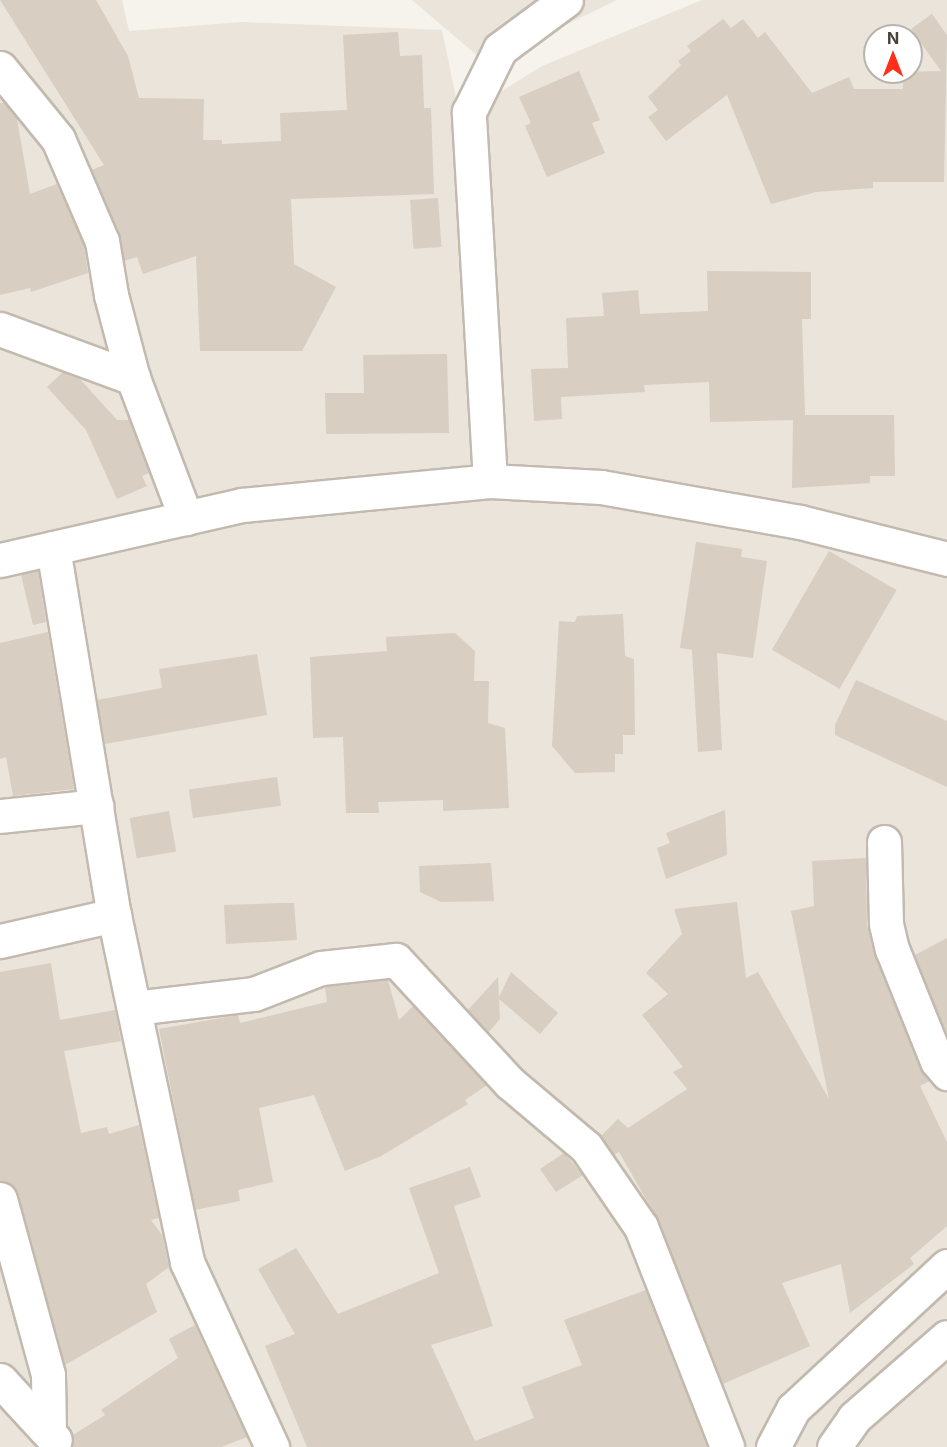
<!DOCTYPE html>
<style>
body{margin:0}
#map{position:relative;width:947px;height:1447px;overflow:hidden;background:#f6f2ec;font-family:Inter,sans-serif}
div>[style]{position:absolute}
[style*='--x']{left:calc(var(--x)*1px);top:calc(var(--y)*1px);width:calc(var(--w)*1px);rotate:calc(var(--a)*1deg)}
.residential>*{inset:0;background:#eae4da}
.building>*{inset:0;background:#d8cec1;transform-origin:0 0}
.roads{filter:drop-shadow(2px 0 #c2baae) drop-shadow(-2px 0 #c2baae) drop-shadow(0 2px #c2baae) drop-shadow(0 -2px #c2baae)}
.minor>*{height:33px;margin:-16.5px;padding:0 16.5px;transform-origin:16.5px;border-radius:16.5px;background:#fff}
span{translate:-50% -50%;white-space:nowrap;text-align:center;line-height:1.15;-webkit-text-stroke:6px #fff;paint-order:stroke}
.north{position:absolute;left:863px;top:24px;width:60px;height:60px;box-sizing:border-box;background:#fff;border:2px solid #b7b4b0;border-radius:50%;rotate:0deg;font-size:16px;font-weight:700;line-height:24px;text-align:center;color:#4b4339}
.north::after{content:'';display:block;margin:auto;width:21px;height:27px;background:#ff2f1a;clip-path:polygon(50% 0,100% 100%,50% 72%,0 100%)}
</style>
<div id="map">
<div class="residential">
<i style="clip-path:polygon(evenodd,0 0,122px 0,129px 31px,242px 22px,442px 30px,460px 117px,542px 66px,702px 0,947px 0,947px 1447px,0 1447px,0 0,875px 36px,911px 36px,911px 72px,875px 72px,875px 36px)"></i>
<i style="clip-path:polygon(412px 0,617px 0,486px 63px)"></i>
</div>
<div class="building">
<i style="clip-path:polygon(0 0,96px 0,128px 56px,139px 98px,204px 99px,203px 140px,222px 140px,222px 144px,281px 141px,280px 113px,347px 110px,343px 35px,398px 32px,400px 56px,422px 55px,424px 108px,431px 108px,434px 194px,291px 199px,294px 264px,336px 287px,302px 351px,200px 351px,196px 256px,143px 274px,137px 257px,124px 261px,119px 234px,92px 170px,104px 165px)"></i>
<i style="clip-path:polygon(932px 14px,947px 35px,944px 182px,873px 182px,873px 188px,816px 192px,771px 204px,727px 95px,666px 141px,648px 117px,658px 110px,648px 97px,681px 65px,678px 61px,691px 51px,687px 46px,723px 19px,731px 28px,743px 19px,758px 38px,765px 32px,812px 93px,849px 77px,854px 89px,903px 89px,903px 72px,941px 71px,911px 29px)"></i>
<i style="clip-path:polygon(579px 71px,600px 120px,592px 123px,605px 153px,547px 177px,525px 126px,531px 123px,519px 97px)"></i>
<i style="clip-path:polygon(0 103px,4px 103px,17px 119px,30px 194px,57px 184px,84px 246px,88px 273px,31px 292px,30px 288px,0 295px)"></i>
<i style="left:438px;top:198px;width:49px;height:28px;rotate:86deg"></i>
<i style="clip-path:polygon(707px 271px,811px 272px,811px 319px,802px 319px,805px 415px,894px 415px,895px 476px,870px 476px,870px 483px,792px 488px,793px 420px,710px 422px,709px 382px,644px 385px,645px 392px,561px 397px,562px 419px,534px 421px,531px 369px,568px 368px,566px 318px,604px 316px,602px 293px,638px 290px,640px 314px,708px 311px)"></i>
<i style="clip-path:polygon(447px 354px,449px 433px,326px 434px,325px 393px,364px 393px,363px 355px)"></i>
<i style="clip-path:polygon(63px 372px,79px 378px,117px 420px,129px 420px,149px 473px,142px 476px,147px 486px,117px 499px,86px 430px,47px 387px)"></i>
<i style="clip-path:polygon(696px 542px,742px 549px,741px 557px,767px 561px,753px 658px,717px 653px,722px 750px,698px 752px,692px 650px,680px 648px)"></i>
<i style="left:829px;top:551px;width:78px;height:114px;rotate:30deg"></i>
<i style="clip-path:polygon(38px 571px,46px 622px,33px 625px,21px 575px)"></i>
<i style="clip-path:polygon(623px 614px,625px 656px,634px 659px,635px 735px,623px 735px,623px 754px,615px 754px,615px 772px,575px 773px,552px 746px,559px 621px,575px 622px,577px 616px)"></i>
<i style="clip-path:polygon(48px 632px,74px 789px,13px 796px,6px 757px,0 759px,0 643px)"></i>
<i style="clip-path:polygon(455px 633px,475px 651px,474px 681px,489px 681px,488px 723px,505px 728px,509px 808px,443px 811px,443px 800px,378px 802px,379px 813px,346px 813px,343px 737px,313px 738px,310px 657px,387px 651px,386px 637px)"></i>
<i style="clip-path:polygon(257px 654px,267px 715px,105px 744px,97px 700px,162px 688px,159px 669px)"></i>
<i style="clip-path:polygon(856px 680px,947px 721px,947px 787px,835px 735px,835px 725px)"></i>
<i style="left:277px;top:777px;width:29px;height:89px;rotate:82deg"></i>
<i style="clip-path:polygon(725px 810px,727px 855px,666px 879px,657px 848px,670px 843px,666px 833px)"></i>
<i style="left:169px;top:811px;width:41px;height:40px;rotate:80deg"></i>
<i style="clip-path:polygon(866px 858px,867px 925px,874px 954px,920px 1068px,930px 1081px,920px 1086px,947px 1142px,947px 1226px,910px 1258px,914px 1264px,850px 1313px,841px 1264px,782px 1283px,810px 1346px,723px 1384px,658px 1220px,619px 1152px,614px 1155px,601px 1136px,618px 1119px,628px 1128px,687px 1089px,673px 1072px,683px 1067px,642px 1015px,668px 994px,646px 973px,682px 934px,674px 909px,737px 902px,746px 978px,758px 972px,829px 1099px,791px 911px,814px 906px,812px 861px)"></i>
<i style="clip-path:polygon(491px 863px,494px 901px,441px 902px,420px 892px,419px 866px)"></i>
<i style="clip-path:polygon(282px 903px,294px 903px,297px 940px,226px 944px,224px 905px)"></i>
<i style="clip-path:polygon(947px 938px,947px 1036px,915px 955px)"></i>
<i style="clip-path:polygon(51px 963px,60px 1020px,115px 1010px,121px 1041px,64px 1051px,81px 1133px,107px 1127px,109px 1134px,139px 1125px,159px 1218px,151px 1220px,162px 1235px,169px 1267px,146px 1284px,157px 1312px,65px 1365px,18px 1194px,13px 1185px,0 1181px,0 972px)"></i>
<i style="clip-path:polygon(511px 972px,558px 1013px,540px 1034px,499px 999px,500px 1019px,489px 1032px,468px 1010px,498px 977px,499px 997px)"></i>
<i style="clip-path:polygon(388px 980px,399px 1020px,413px 1006px,487px 1085px,465px 1100px,468px 1104px,381px 1156px,345px 1171px,314px 1095px,259px 1108px,273px 1182px,238px 1190px,240px 1201px,195px 1210px,159px 1029px,238px 1015px,240px 1023px,327px 1002px,325px 986px)"></i>
<i style="clip-path:polygon(564px 1153px,583px 1175px,556px 1192px,540px 1169px)"></i>
<i style="clip-path:polygon(470px 1167px,481px 1197px,454px 1206px,493px 1326px,431px 1345px,475px 1441px,534px 1418px,522px 1387px,582px 1365px,564px 1320px,646px 1290px,707px 1447px,307px 1447px,265px 1346px,295px 1334px,258px 1269px,296px 1248px,338px 1314px,439px 1273px,409px 1188px)"></i>
<i style="clip-path:polygon(195px 1325px,247px 1437px,221px 1447px,72px 1447px,73px 1435px,105px 1415px,101px 1410px,178px 1358px,169px 1339px)"></i>
</div>
<div class="roads">
<div class="minor">
<i style="--x:0;--y:68;--w:92;--a:50.8"></i>
<i style="--x:58;--y:139;--w:111;--a:66.7"></i>
<i style="--x:102;--y:241;--w:55;--a:80.5"></i>
<i style="--x:111;--y:295;--w:86;--a:75.2"></i>
<i style="--x:133;--y:378;--w:150;--a:69.3"></i>
<i style="--x:0;--y:329;--w:142;--a:20.2"></i>
<i style="--x:490;--y:481;--w:370;--a:-93.3"></i>
<i style="--x:469;--y:112;--w:70;--a:-63.8"></i>
<i style="--x:500;--y:49;--w:82;--a:-36.6"></i>
<i style="--x:53;--y:548;--w:372;--a:80.6"></i>
<i style="--x:114;--y:915;--w:355;--a:78.1"></i>
<i style="--x:187;--y:1262;--w:204;--a:65.3"></i>
<i style="--x:0;--y:560;--w:248;--a:-12.8"></i>
<i style="--x:242;--y:505;--w:249;--a:-5.5"></i>
<i style="--x:490;--y:481;--w:111;--a:3.1"></i>
<i style="--x:601;--y:487;--w:202;--a:10"></i>
<i style="--x:800;--y:522;--w:152;--a:14.1"></i>
<i style="--x:0;--y:816;--w:97;--a:-5.9"></i>
<i style="--x:884;--y:842;--w:82;--a:88.6"></i>
<i style="--x:886;--y:924;--w:26;--a:77"></i>
<i style="--x:892;--y:949;--w:121;--a:68.1"></i>
<i style="--x:937;--y:1061;--w:16;--a:50"></i>
<i style="--x:0;--y:941;--w:117;--a:-12.8"></i>
<i style="--x:134;--y:1008;--w:121;--a:-6.7"></i>
<i style="--x:254;--y:994;--w:72;--a:-21.2"></i>
<i style="--x:321;--y:968;--w:75;--a:-6.1"></i>
<i style="--x:396;--y:960;--w:168;--a:47.2"></i>
<i style="--x:510;--y:1083;--w:99;--a:40.1"></i>
<i style="--x:586;--y:1147;--w:97;--a:55.5"></i>
<i style="--x:641;--y:1227;--w:236;--a:68.6"></i>
<i style="--x:0;--y:1199;--w:182;--a:74.7"></i>
<i style="--x:48;--y:1375;--w:55;--a:89"></i>
<i style="--x:0;--y:1380;--w:81;--a:47.5"></i>
<i style="--x:773;--y:1447;--w:43;--a:-62.2"></i>
<i style="--x:793;--y:1409;--w:210;--a:-42.9"></i>
<i style="--x:834;--y:1447;--w:35;--a:-55"></i>
<i style="--x:854;--y:1418;--w:123;--a:-41.1"></i>
</div>
</div>
<div class="north">N</div>
</div>
